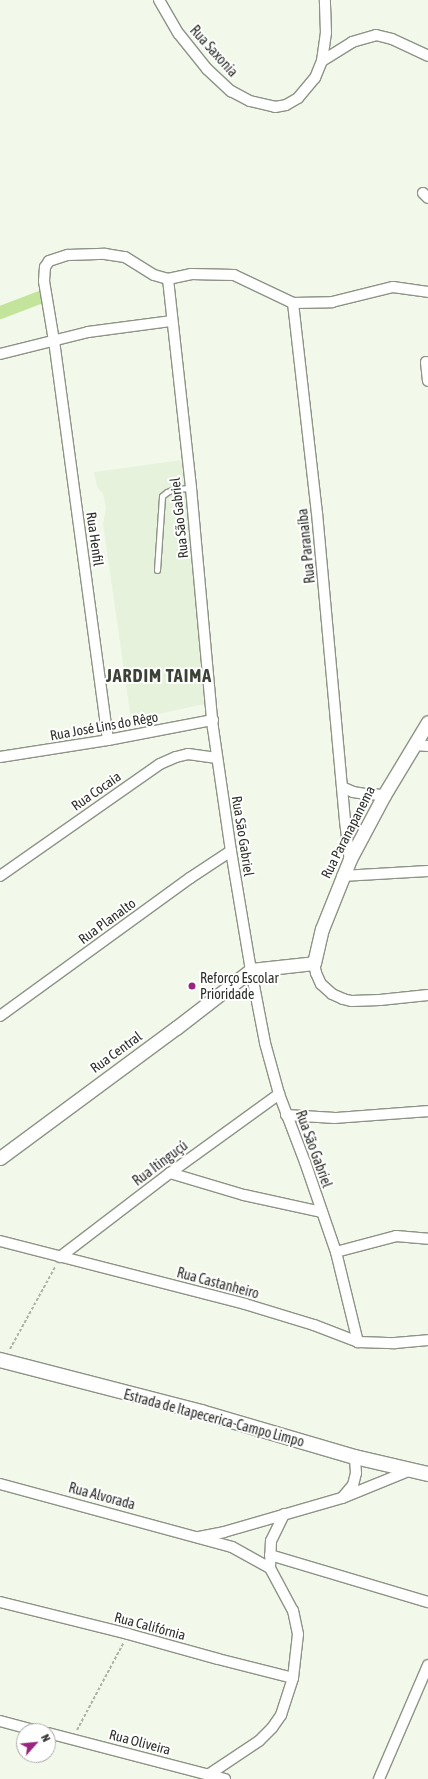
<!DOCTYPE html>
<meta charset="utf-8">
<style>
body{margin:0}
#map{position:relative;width:428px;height:1779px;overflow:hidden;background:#f2f9eb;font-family:"Asap Condensed",sans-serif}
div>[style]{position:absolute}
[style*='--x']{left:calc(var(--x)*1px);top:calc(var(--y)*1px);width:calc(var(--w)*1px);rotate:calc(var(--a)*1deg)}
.built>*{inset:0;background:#e7f2dc}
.canal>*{height:13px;margin:-6.5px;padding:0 6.5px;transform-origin:6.5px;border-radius:6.5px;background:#c2e49b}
.path>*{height:2px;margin-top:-1px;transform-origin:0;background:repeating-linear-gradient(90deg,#aeb3a9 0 3px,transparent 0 5px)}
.roads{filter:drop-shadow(1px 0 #8d9386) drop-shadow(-1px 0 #8d9386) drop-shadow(0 1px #8d9386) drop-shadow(0 -1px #8d9386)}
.service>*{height:5px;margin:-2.5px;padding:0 2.5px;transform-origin:2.5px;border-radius:2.5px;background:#fff}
.minor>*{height:10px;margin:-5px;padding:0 5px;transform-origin:5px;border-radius:5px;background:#fff}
.tertiary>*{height:13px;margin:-6.5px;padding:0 6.5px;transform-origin:6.5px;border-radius:6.5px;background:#fff}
.secondary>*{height:14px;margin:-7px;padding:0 7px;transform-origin:7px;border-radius:7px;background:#fff}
.dots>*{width:11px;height:11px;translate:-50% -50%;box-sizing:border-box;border:2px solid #fff;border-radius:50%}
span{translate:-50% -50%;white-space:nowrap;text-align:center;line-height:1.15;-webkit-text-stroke:4px #fff;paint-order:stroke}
.street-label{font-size:14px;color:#2d2f2a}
.poi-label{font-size:14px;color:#2d2f2a}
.left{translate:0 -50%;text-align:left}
.district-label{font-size:18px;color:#3c4136;font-weight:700;letter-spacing:1px}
.north{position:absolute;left:16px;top:1723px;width:40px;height:40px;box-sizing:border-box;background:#fff;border:1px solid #abacaa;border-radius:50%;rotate:63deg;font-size:11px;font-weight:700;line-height:16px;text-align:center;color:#2d2f2a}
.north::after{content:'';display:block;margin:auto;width:14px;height:18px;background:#9a2480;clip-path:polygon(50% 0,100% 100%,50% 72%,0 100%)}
</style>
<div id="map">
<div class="built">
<i style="clip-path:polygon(182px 460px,205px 704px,131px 720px,103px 524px,106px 508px,103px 494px,97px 487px,94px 472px)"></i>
</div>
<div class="canal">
<i style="--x:0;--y:312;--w:42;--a:-21"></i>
</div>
<div class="path">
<i style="--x:10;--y:1349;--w:94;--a:-61.2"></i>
<i style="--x:77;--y:1730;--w:98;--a:-61.9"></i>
</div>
<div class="roads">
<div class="service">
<i style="--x:157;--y:570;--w:74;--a:-86.1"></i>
<i style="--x:162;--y:496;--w:6;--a:-39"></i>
<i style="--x:167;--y:492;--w:8;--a:-23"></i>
<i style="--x:174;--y:489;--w:17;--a:-3"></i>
</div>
<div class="minor">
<i style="--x:159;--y:0;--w:39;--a:60"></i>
<i style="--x:179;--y:34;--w:45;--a:51.3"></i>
<i style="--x:207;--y:69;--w:33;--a:43"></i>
<i style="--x:231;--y:91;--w:21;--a:28"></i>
<i style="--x:250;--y:101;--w:26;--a:13"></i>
<i style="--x:275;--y:107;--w:11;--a:-10"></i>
<i style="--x:286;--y:105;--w:14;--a:-30"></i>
<i style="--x:298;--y:98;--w:26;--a:-50"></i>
<i style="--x:315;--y:78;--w:18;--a:-68"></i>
<i style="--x:322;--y:61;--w:28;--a:-82"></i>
<i style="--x:326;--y:33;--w:33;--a:-92"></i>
<i style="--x:322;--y:61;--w:36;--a:-32"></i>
<i style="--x:352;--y:42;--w:25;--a:-16"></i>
<i style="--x:376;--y:35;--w:16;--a:14"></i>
<i style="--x:392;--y:39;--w:40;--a:25"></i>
<i style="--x:423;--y:193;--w:7;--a:45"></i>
<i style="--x:168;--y:279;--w:210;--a:83.7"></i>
<i style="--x:191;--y:488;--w:241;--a:84.8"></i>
<i style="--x:213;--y:728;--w:124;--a:81.7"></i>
<i style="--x:231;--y:851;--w:121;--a:80.5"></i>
<i style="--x:251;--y:970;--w:74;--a:79.1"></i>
<i style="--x:265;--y:1043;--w:53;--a:74.6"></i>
<i style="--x:279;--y:1094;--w:73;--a:69.1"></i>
<i style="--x:305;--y:1162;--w:95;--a:71"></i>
<i style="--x:336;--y:1252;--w:93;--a:76.3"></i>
<i style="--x:293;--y:303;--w:211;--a:83.5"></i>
<i style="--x:317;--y:513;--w:309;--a:84.8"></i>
<i style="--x:345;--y:821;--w:38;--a:83"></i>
<i style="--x:0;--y:354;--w:91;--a:-14"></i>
<i style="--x:88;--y:332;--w:85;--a:-7.5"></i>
<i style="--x:426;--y:362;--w:19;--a:84"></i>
<i style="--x:108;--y:740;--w:403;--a:-97.7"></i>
<i style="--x:54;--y:341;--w:61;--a:-99.5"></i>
<i style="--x:44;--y:281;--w:14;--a:-86"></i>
<i style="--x:45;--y:267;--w:7;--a:-56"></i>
<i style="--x:49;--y:261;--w:20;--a:-18"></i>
<i style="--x:68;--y:255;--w:37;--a:-2"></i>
<i style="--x:105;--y:254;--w:20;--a:9"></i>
<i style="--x:125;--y:257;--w:34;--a:32"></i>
<i style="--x:154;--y:275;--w:15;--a:16"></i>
<i style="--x:168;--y:279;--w:24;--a:-12"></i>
<i style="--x:191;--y:274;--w:43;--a:1.3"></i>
<i style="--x:234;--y:275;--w:65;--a:25.4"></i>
<i style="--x:293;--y:303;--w:39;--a:-1"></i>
<i style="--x:332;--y:302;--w:63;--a:-13.8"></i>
<i style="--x:393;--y:287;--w:35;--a:8"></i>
<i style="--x:415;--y:745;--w:13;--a:4"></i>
<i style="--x:0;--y:757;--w:109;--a:-8.9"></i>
<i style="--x:108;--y:740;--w:107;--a:-10.8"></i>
<i style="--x:342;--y:787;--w:12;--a:24"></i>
<i style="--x:353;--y:792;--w:12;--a:9"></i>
<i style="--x:365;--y:794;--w:19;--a:3"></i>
<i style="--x:0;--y:876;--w:195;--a:-35"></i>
<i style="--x:160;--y:764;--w:17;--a:-24"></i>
<i style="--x:176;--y:757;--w:12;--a:-14"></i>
<i style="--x:188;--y:754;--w:29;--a:8"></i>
<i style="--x:342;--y:876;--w:86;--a:-3.3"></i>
<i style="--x:314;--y:963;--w:10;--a:79"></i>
<i style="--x:316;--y:973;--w:12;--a:66"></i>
<i style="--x:321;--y:984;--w:15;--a:42"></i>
<i style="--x:332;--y:994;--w:12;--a:24"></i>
<i style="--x:343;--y:999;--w:9;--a:13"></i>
<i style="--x:352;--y:1001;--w:28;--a:-2"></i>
<i style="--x:380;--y:1000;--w:48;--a:-5.9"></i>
<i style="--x:0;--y:1016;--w:235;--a:-36"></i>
<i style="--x:190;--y:878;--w:49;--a:-33.4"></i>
<i style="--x:286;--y:1115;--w:49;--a:3.5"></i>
<i style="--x:335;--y:1118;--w:93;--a:-4.3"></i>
<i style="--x:170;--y:1173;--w:77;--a:16.6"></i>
<i style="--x:244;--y:1195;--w:80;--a:12.3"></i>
<i style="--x:0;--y:1241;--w:253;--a:14.4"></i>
<i style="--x:245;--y:1304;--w:72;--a:16.9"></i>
<i style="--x:314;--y:1325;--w:47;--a:21.1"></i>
<i style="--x:358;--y:1342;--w:37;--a:2"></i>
<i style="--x:395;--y:1343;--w:33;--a:-5"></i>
<i style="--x:336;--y:1252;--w:62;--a:-14.9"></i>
<i style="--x:396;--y:1236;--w:32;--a:5"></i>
<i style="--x:60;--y:1257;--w:138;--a:-37.4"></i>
<i style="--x:170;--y:1173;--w:135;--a:-35.9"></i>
<i style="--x:0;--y:1484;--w:240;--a:15.2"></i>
<i style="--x:232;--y:1547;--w:43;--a:28.9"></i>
<i style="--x:342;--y:1498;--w:17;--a:-50"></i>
<i style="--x:353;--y:1485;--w:12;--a:-76"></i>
<i style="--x:356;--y:1473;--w:16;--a:-94"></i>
<i style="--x:199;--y:1537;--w:25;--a:-11"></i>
<i style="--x:224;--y:1532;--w:123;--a:-16.1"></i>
<i style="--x:342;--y:1498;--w:74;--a:-22.1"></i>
<i style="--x:270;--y:1555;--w:165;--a:16.6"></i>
<i style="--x:0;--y:1602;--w:132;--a:14"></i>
<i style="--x:128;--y:1634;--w:93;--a:15.5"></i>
<i style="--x:218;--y:1659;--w:77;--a:14.2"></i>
<i style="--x:0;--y:1721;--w:39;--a:15"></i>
<i style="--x:48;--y:1733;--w:183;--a:14.6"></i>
<i style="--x:208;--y:1775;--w:61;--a:-33.7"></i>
<i style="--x:259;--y:1741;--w:18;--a:-45"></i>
<i style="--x:272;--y:1728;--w:16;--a:-55"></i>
<i style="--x:281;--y:1715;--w:39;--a:-72"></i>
<i style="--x:293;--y:1678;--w:44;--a:-83.5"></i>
<i style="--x:298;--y:1634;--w:24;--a:-102"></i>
<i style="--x:293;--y:1611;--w:49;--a:-118.1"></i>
<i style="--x:270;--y:1568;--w:27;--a:-88"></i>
<i style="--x:271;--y:1541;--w:30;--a:-64"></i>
<i style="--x:379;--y:1779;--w:124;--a:-66.7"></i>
</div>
<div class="tertiary">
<i style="--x:0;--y:1158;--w:219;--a:-36.5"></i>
<i style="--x:176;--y:1028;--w:95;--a:-37.7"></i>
<i style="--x:251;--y:970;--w:63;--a:-6.3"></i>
<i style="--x:314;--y:963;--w:35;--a:-77"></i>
<i style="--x:322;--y:929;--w:75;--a:-68.2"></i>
<i style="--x:350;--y:859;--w:72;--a:-62"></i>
<i style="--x:384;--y:795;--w:85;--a:-58.9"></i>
</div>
<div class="secondary">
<i style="--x:0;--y:1360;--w:208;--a:14.5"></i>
<i style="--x:201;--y:1412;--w:160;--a:16.3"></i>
<i style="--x:355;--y:1457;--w:75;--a:13.1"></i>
</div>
</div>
<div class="dots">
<i style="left:192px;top:986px;background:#9a2480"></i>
</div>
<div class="street-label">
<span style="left:214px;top:51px;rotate:48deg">Rua Saxonia</span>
<span style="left:179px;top:518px;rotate:-96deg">Rua São Gabriel</span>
<span style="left:95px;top:539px;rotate:82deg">Rua Henfil</span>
<span style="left:306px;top:546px;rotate:-96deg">Rua Paranaíba</span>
<span style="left:104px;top:726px;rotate:-10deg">Rua José Lins do Rêgo</span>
<span style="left:96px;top:791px;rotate:-35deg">Rua Cocaia</span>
<span style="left:348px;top:832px;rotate:-63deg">Rua Paranapanema</span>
<span style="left:243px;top:836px;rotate:81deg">Rua São Gabriel</span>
<span style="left:107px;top:921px;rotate:-36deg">Rua Planalto</span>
<span style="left:116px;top:1052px;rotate:-36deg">Rua Central</span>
<span style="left:314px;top:1149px;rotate:70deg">Rua São Gabriel</span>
<span style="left:160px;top:1163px;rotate:-37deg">Rua Itinguçú</span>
<span style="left:218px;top:1283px;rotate:15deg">Rua Castanheiro</span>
<span style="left:214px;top:1418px;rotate:15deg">Estrada de Itapecerica-Campo Limpo</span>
<span style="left:102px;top:1496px;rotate:15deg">Rua Alvorada</span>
<span style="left:150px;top:1626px;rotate:15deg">Rua Califórnia</span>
<span style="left:140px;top:1742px;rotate:15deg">Rua Oliveira</span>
</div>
<div class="poi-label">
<span class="left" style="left:200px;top:986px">Reforço Escolar<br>Prioridade</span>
</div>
<div class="district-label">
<span style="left:159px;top:676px">JARDIM TAIMA</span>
</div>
<div class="north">N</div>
</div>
